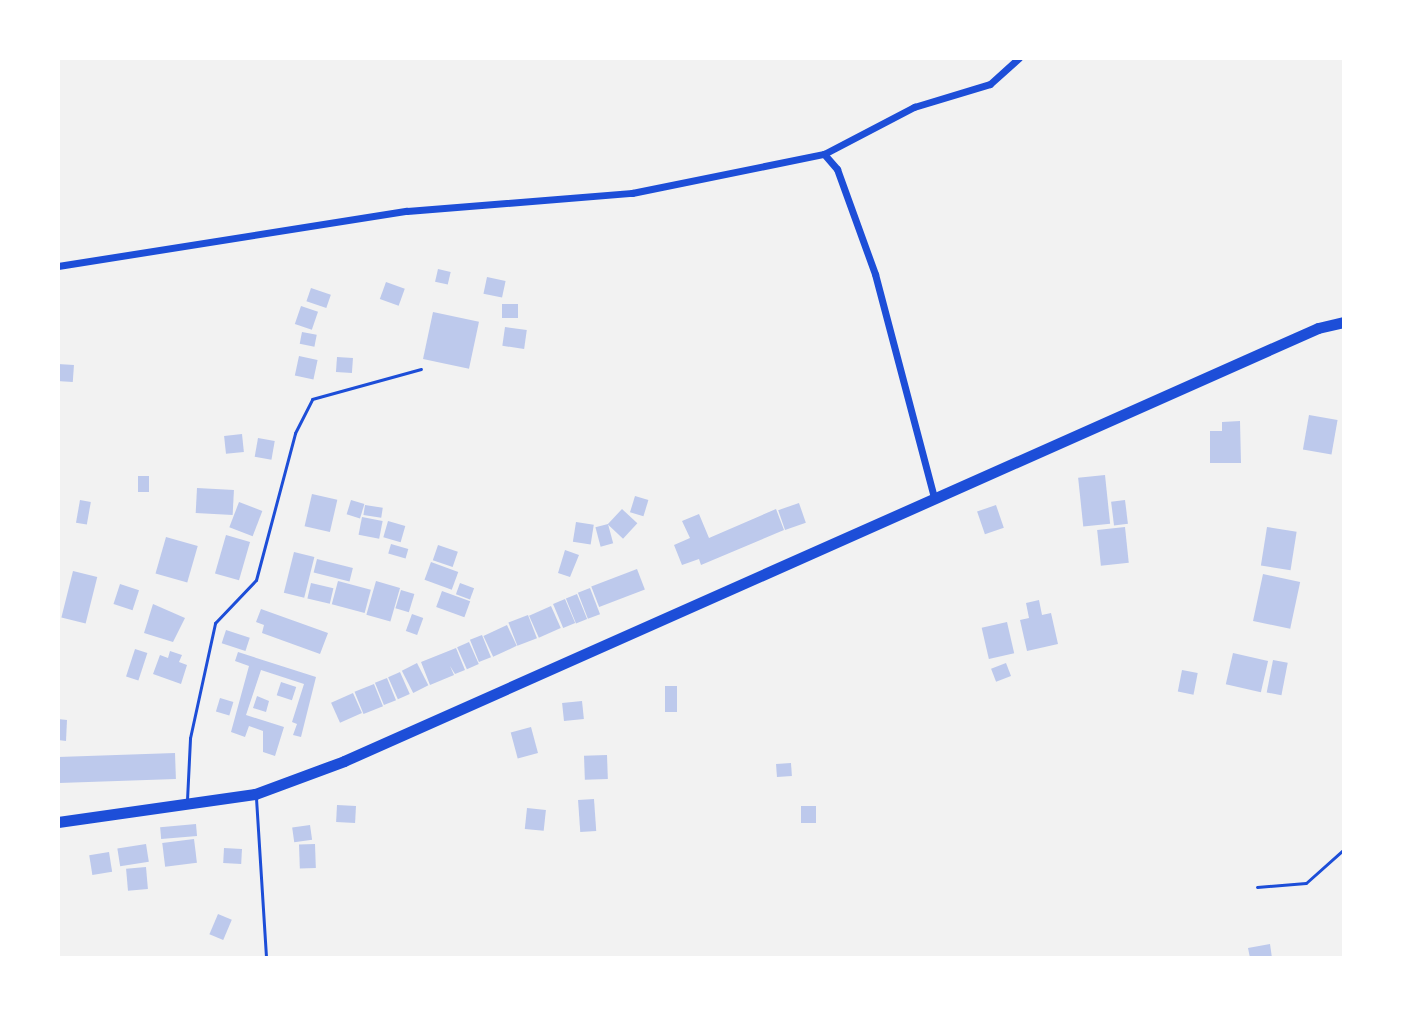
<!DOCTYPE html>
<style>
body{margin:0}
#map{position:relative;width:1402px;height:1016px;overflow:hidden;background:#f2f2f2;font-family:"Varela Round",sans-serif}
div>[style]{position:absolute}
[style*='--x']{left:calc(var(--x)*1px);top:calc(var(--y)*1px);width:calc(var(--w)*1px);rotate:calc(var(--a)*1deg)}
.building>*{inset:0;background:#bdc9ec;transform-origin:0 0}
.service>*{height:3px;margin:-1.5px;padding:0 1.5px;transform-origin:1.5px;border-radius:1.5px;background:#1d4ed8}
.minor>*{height:7px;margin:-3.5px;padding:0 3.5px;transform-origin:3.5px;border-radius:3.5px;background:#1d4ed8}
.primary>*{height:11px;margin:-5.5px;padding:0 5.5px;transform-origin:5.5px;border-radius:5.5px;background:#1d4ed8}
span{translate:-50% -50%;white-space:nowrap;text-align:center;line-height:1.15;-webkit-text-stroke:8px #fff;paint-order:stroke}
.frame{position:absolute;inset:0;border:60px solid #fff;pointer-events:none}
</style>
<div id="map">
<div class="building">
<i style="left:438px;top:269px;width:13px;height:13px;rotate:13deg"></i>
<i style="left:487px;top:277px;width:19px;height:17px;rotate:12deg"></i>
<i style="left:386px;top:282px;width:20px;height:18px;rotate:20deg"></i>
<i style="left:311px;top:288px;width:21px;height:14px;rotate:19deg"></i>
<i style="left:518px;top:304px;width:14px;height:16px;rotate:90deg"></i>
<i style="left:301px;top:306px;width:18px;height:19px;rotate:19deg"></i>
<i style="left:433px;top:312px;width:47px;height:48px;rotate:12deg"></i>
<i style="left:505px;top:327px;width:22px;height:19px;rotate:8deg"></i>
<i style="left:302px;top:332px;width:15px;height:12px;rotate:11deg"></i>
<i style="left:299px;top:356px;width:19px;height:20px;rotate:12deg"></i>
<i style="left:337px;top:357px;width:16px;height:15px;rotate:4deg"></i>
<i style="left:58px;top:364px;width:16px;height:17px;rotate:4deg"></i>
<i style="left:1309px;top:415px;width:29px;height:35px;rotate:10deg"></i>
<i style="clip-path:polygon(1240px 421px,1241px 463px,1210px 463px,1210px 431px,1222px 431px,1222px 422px)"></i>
<i style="left:242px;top:434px;width:18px;height:18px;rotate:84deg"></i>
<i style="left:258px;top:438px;width:17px;height:19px;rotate:10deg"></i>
<i style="left:1105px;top:475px;width:49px;height:27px;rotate:84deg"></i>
<i style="left:138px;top:476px;width:11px;height:16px"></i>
<i style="left:197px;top:488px;width:37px;height:25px;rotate:3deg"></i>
<i style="left:312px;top:494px;width:26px;height:33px;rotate:13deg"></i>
<i style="left:635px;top:496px;width:14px;height:17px;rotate:17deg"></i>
<i style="left:80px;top:500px;width:11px;height:23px;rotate:10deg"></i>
<i style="left:351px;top:500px;width:14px;height:15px;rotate:17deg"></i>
<i style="left:1125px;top:500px;width:24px;height:14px;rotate:83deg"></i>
<i style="left:239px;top:502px;width:25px;height:27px;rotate:21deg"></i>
<i style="left:799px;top:503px;width:21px;height:22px;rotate:71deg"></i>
<i style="left:365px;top:505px;width:18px;height:10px;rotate:9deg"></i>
<i style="left:996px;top:505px;width:24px;height:20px;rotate:71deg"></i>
<i style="left:622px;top:509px;width:21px;height:21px;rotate:43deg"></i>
<i style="clip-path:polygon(776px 509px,784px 530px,701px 565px,699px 559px,682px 565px,674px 545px,690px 538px,682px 521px,699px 514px,709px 538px)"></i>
<i style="left:362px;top:517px;width:21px;height:18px;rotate:11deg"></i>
<i style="left:388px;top:521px;width:18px;height:17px;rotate:16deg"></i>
<i style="left:576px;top:522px;width:18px;height:20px;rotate:9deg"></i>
<i style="left:608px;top:524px;width:20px;height:13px;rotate:75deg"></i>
<i style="left:1125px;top:527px;width:36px;height:28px;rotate:84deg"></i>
<i style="left:1267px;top:527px;width:30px;height:39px;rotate:9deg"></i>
<i style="left:226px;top:535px;width:25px;height:40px;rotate:16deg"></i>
<i style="left:166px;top:537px;width:33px;height:38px;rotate:16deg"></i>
<i style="left:391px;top:544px;width:18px;height:10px;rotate:16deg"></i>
<i style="left:438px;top:545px;width:21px;height:16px;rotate:19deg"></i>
<i style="clip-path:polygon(565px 550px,579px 555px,570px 577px,558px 573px)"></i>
<i style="left:294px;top:552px;width:21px;height:42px;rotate:14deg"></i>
<i style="left:317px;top:559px;width:37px;height:14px;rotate:14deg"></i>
<i style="left:431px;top:562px;width:29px;height:19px;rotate:20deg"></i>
<i style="left:637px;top:569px;width:22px;height:49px;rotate:69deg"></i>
<i style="left:73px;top:571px;width:25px;height:48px;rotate:14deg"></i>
<i style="left:1263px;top:574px;width:38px;height:48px;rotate:12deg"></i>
<i style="left:338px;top:581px;width:34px;height:24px;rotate:15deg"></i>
<i style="left:376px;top:581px;width:25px;height:35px;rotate:16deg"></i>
<i style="left:311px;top:583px;width:23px;height:16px;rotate:13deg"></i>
<i style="left:460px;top:583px;width:15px;height:12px;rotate:20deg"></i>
<i style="left:120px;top:584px;width:20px;height:21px;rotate:18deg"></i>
<i style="left:590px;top:588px;width:28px;height:13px;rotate:69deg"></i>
<i style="left:401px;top:590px;width:14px;height:19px;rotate:17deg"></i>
<i style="left:442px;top:591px;width:30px;height:17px;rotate:20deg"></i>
<i style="left:577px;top:594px;width:27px;height:12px;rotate:68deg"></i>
<i style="left:565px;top:599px;width:26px;height:13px;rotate:67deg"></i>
<i style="clip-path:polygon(1039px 600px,1042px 615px,1051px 613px,1058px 644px,1027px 651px,1020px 620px,1029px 618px,1026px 603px)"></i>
<i style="clip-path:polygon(153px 604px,185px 618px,173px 642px,144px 633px)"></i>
<i style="left:551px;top:606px;width:24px;height:24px;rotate:66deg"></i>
<i style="clip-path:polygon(261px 609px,328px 633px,320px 654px,262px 633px,264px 625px,256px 622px)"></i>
<i style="left:412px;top:614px;width:12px;height:18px;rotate:20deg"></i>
<i style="left:528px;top:615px;width:25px;height:21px;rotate:69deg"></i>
<i style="left:1007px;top:622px;width:32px;height:26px;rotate:77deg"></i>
<i style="left:507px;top:625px;width:23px;height:26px;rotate:65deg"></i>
<i style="left:226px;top:630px;width:25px;height:14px;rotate:18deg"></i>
<i style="left:482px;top:635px;width:24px;height:13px;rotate:68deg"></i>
<i style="left:469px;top:642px;width:24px;height:13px;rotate:66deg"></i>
<i style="clip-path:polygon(456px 648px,465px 670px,455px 674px,450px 666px,454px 675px,430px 685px,421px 662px)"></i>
<i style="left:135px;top:649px;width:13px;height:29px;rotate:18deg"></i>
<i style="clip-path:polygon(170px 651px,182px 655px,179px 662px,187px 665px,181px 684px,153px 674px,160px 655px,168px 658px)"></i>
<i style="clip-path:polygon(238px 652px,316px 677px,301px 737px,293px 735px,297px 724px,292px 722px,304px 684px,261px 670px,246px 715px,284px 727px,275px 756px,263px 752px,263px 731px,249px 726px,245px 737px,231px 732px,249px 666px,235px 661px)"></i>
<i style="left:1233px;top:653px;width:36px;height:32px;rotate:13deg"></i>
<i style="left:1273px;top:660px;width:15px;height:33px;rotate:11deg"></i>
<i style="left:417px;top:663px;width:25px;height:17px;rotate:63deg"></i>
<i style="left:1006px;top:663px;width:14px;height:16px;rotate:69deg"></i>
<i style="left:1182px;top:670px;width:16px;height:22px;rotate:11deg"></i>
<i style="left:400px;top:672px;width:24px;height:13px;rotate:66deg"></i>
<i style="left:387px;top:678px;width:24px;height:13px;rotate:68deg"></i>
<i style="left:281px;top:682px;width:16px;height:14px;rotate:18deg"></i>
<i style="left:374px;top:684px;width:24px;height:21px;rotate:68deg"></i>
<i style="left:665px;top:686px;width:12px;height:26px"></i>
<i style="left:353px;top:693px;width:22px;height:24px;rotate:66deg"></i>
<i style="clip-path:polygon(257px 696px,269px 701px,266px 712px,253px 708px)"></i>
<i style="left:220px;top:698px;width:14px;height:14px;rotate:17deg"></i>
<i style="left:582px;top:701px;width:18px;height:20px;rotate:84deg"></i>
<i style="clip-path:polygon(58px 719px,67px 720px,66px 741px,58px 740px)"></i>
<i style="left:531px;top:727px;width:27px;height:21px;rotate:75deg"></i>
<i style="left:175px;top:753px;width:26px;height:117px;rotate:88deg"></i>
<i style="left:607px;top:755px;width:24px;height:23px;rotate:88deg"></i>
<i style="left:791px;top:763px;width:13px;height:15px;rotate:86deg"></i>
<i style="left:594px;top:799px;width:32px;height:16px;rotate:86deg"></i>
<i style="left:337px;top:805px;width:19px;height:17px;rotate:3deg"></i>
<i style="left:801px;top:806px;width:15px;height:17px"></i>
<i style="left:527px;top:808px;width:19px;height:21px;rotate:6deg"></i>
<i style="left:196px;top:824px;width:12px;height:36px;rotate:85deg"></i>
<i style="left:310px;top:825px;width:15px;height:18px;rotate:82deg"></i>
<i style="left:194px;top:839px;width:24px;height:32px;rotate:83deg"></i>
<i style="left:146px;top:844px;width:18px;height:29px;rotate:81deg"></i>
<i style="left:315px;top:844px;width:24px;height:16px;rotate:88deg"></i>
<i style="left:224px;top:848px;width:18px;height:15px;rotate:3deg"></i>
<i style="left:109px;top:852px;width:20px;height:20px;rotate:81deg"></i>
<i style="left:146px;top:867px;width:22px;height:20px;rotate:85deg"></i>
<i style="left:218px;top:914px;width:15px;height:22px;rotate:23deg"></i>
<i style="clip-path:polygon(1270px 944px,1272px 958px,1250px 958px,1248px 948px)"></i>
</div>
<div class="service">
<i style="--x:256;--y:798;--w:160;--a:86.4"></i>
<i style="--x:187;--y:800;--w:62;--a:-87.2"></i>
<i style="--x:190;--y:738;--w:118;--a:-77.7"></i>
<i style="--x:215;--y:623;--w:59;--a:-46.4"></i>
<i style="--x:256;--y:580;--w:152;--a:-75.1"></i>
<i style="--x:295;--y:433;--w:38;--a:-63"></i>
<i style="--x:312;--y:399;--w:113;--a:-15.4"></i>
<i style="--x:1257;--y:887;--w:49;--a:-4.7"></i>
<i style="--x:1306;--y:883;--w:51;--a:-41.8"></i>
</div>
<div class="minor">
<i style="--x:824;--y:154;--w:102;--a:-27.6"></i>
<i style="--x:914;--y:107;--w:79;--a:-16.8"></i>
<i style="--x:990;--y:84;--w:39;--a:-42"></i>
<i style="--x:58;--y:266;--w:353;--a:-9"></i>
<i style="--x:407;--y:211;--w:226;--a:-4.6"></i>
<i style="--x:632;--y:193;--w:196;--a:-11.5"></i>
<i style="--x:824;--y:154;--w:20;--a:49"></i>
<i style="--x:837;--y:169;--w:112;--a:70.1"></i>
<i style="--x:875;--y:274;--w:231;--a:75.2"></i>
</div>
<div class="primary">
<i style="--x:58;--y:822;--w:199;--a:-8.1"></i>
<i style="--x:255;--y:794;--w:95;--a:-20.3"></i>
<i style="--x:344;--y:761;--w:1066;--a:-23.97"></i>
<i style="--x:1318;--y:328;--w:27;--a:-13"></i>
</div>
<div class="frame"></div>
</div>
